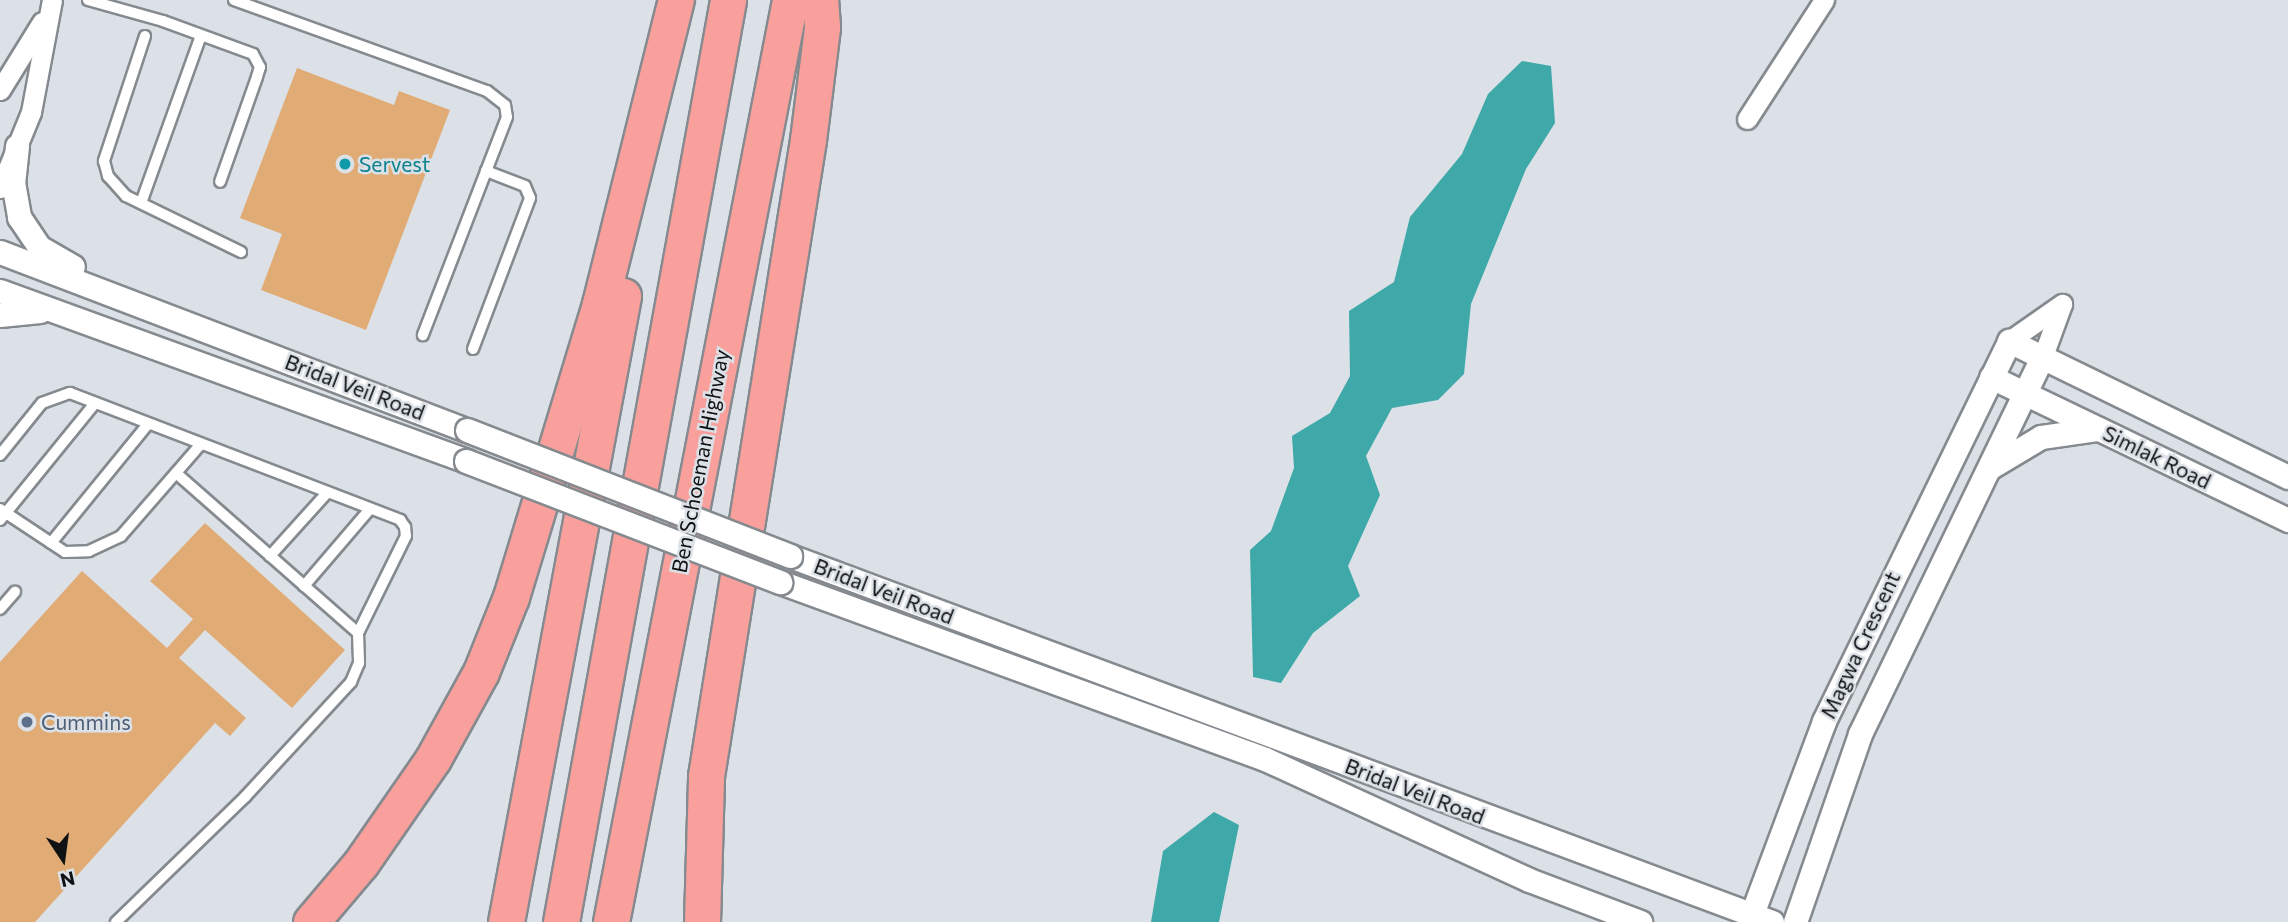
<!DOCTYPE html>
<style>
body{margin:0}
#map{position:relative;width:2288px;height:922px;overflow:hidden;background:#dbe1e7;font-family:Commissioner,sans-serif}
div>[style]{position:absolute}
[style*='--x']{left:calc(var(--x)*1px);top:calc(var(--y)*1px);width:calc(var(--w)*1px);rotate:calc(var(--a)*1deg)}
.water>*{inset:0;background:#3fa8a8}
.building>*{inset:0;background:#e0ab74}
.roads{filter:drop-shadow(2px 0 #858a8f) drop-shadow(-2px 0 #858a8f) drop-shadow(0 2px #858a8f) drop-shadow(0 -2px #858a8f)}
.service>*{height:10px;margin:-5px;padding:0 5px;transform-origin:5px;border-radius:5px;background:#fff}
.minor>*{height:19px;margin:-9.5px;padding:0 9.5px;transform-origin:9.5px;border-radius:9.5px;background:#fff}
.tertiary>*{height:23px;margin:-11.5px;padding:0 11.5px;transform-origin:11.5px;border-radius:11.5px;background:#fff}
.motorway>*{height:35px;margin:-17.5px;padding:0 17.5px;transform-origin:17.5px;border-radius:17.5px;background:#faa09c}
.bridges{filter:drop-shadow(2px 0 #858a8f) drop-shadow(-2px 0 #858a8f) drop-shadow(0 2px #858a8f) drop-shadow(0 -2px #858a8f)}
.tertiary-bridge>*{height:23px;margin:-11.5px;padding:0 11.5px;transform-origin:11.5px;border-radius:11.5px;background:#fff}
.dots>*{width:19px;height:19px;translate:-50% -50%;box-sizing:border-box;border:4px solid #dbe1e7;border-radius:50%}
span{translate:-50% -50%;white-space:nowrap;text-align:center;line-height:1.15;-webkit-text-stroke:5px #dbe1e7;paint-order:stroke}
.culture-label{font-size:21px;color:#0d838f}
.left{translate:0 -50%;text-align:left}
.street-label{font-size:21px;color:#0f1113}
.service-label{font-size:21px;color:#4e5e75}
.north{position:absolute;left:28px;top:824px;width:70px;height:70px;-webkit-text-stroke:5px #dbe1e7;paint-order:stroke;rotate:167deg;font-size:19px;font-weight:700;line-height:28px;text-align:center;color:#0f1113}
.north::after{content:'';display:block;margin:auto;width:24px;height:32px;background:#0f1113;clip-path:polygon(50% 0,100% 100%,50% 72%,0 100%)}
</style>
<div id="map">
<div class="water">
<i style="clip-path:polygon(1522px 61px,1551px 66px,1555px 123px,1526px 169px,1471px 304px,1464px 374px,1438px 400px,1392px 408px,1366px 456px,1380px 495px,1348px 566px,1360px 596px,1313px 633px,1281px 683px,1253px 677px,1250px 550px,1271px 531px,1294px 468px,1292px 436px,1330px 413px,1350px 376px,1349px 311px,1394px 282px,1410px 217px,1462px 154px,1488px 94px)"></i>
<i style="clip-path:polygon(1214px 812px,1239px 825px,1219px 922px,1151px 922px,1163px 851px)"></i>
</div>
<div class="building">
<i style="clip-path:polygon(297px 68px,394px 105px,399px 91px,450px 110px,366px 330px,261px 290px,282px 234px,240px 218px)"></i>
<i style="clip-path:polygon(205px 523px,345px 650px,292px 708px,205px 630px,179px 658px,246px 718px,230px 736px,215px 723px,35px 922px,0 922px,0 662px,82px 571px,167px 648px,193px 619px,150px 581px)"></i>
</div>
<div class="roads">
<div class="service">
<i style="--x:88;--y:0;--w:78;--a:15.6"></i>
<i style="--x:163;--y:21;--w:96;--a:20.1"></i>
<i style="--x:253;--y:54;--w:15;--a:62"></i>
<i style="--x:260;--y:67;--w:10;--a:107"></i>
<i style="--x:257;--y:77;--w:111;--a:109.4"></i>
<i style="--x:234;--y:0;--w:269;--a:19.8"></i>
<i style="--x:487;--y:91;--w:23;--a:38"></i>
<i style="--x:505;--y:105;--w:12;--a:81"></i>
<i style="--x:507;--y:117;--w:234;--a:111.1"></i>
<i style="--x:145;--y:36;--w:132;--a:108.2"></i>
<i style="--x:104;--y:161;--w:16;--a:75"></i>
<i style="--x:108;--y:176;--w:27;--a:48"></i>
<i style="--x:126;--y:196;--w:128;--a:26"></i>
<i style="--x:141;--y:203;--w:178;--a:-70.3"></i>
<i style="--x:473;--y:349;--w:161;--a:-69.3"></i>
<i style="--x:530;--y:198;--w:13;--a:-113"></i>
<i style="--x:525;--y:186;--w:42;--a:-159"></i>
<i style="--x:0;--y:455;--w:67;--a:-51.1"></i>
<i style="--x:42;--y:403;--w:30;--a:-20"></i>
<i style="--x:70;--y:393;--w:354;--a:21"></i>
<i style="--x:400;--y:520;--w:9;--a:54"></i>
<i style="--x:405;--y:527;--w:9;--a:84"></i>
<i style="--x:406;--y:536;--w:108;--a:116.3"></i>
<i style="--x:358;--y:633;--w:30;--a:88"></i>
<i style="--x:359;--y:663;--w:21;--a:113"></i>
<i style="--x:351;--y:682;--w:156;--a:132.7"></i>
<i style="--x:245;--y:797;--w:180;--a:135.9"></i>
<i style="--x:176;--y:473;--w:242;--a:41.3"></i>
<i style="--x:0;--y:509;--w:78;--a:33.5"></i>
<i style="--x:65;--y:552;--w:24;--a:-2"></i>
<i style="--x:89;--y:551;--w:35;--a:-25"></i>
<i style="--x:121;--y:536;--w:122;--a:-49"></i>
<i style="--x:0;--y:520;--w:151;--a:-50.9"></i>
<i style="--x:51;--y:543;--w:154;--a:-50.8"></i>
<i style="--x:270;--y:556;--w:85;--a:-47.9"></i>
<i style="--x:304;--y:586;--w:101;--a:-49.4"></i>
<i style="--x:0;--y:609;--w:23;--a:-49"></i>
</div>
<div class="minor">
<i style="--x:0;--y:90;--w:80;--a:-58.3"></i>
<i style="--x:1747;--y:119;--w:142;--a:-57.1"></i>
<i style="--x:0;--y:188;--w:82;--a:-67.8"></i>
<i style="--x:31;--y:112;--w:114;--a:-79.4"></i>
<i style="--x:2009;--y:341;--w:65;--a:-34.9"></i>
<i style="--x:2043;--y:356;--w:55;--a:-69.9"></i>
</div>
<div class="tertiary">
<i style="--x:17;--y:146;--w:36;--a:96"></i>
<i style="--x:13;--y:182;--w:36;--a:80"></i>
<i style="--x:19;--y:217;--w:36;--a:56"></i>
<i style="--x:39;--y:247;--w:39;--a:30"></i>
<i style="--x:0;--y:252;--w:500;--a:20.9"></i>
<i style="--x:0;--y:291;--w:496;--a:20"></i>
<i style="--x:0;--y:315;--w:40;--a:-5.7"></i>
<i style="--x:1991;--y:377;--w:330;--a:25.7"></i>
<i style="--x:1991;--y:467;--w:58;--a:-31"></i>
<i style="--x:2041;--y:437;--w:58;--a:-8"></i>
<i style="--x:790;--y:556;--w:1048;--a:20.44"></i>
<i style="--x:780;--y:582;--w:516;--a:20.05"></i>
<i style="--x:1265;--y:759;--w:290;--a:24.6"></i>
<i style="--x:1529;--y:880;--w:119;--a:20.7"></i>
<i style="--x:1749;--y:922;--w:215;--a:-69.5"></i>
<i style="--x:1824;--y:721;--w:423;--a:-64"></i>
<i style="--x:2009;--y:341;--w:310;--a:26"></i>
<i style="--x:1795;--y:922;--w:199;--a:-70.9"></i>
<i style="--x:1860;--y:734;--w:420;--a:-64.2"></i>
</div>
<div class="motorway">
<i style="--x:311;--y:922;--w:77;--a:-49.7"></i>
<i style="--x:361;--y:863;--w:126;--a:-55.3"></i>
<i style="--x:433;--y:759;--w:99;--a:-61.1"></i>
<i style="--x:481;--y:672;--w:81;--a:-68.2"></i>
<i style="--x:511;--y:597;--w:306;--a:-73.1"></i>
<i style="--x:600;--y:304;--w:313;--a:-76"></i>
<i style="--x:506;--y:922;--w:637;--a:-79.41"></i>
<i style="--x:561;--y:922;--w:937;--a:-79.73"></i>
<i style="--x:611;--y:922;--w:939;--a:-79.01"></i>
<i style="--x:702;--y:922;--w:146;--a:-88.4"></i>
<i style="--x:706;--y:776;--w:644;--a:-80.89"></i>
<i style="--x:808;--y:140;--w:114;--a:-82.9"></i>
<i style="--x:822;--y:27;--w:27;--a:-94"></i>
</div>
</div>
<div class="bridges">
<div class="tertiary-bridge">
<i style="--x:467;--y:430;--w:347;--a:21.3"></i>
<i style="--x:466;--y:461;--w:337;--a:21.1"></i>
</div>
</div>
<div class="dots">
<i style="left:345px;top:164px;background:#0f9aa8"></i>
<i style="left:27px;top:722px;background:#5c6f8a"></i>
</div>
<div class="culture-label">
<span class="left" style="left:359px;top:164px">Servest</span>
</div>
<div class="street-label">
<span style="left:355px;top:387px;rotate:21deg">Bridal Veil Road</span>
<span style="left:2157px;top:457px;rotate:26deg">Simlak Road</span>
<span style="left:700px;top:461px;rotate:-79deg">Ben Schoeman Highway</span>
<span style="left:884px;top:591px;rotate:21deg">Bridal Veil Road</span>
<span style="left:1860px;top:645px;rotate:-65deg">Magwa Crescent</span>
<span style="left:1415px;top:791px;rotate:21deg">Bridal Veil Road</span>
</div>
<div class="service-label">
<span class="left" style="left:41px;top:722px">Cummins</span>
</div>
<div class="north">N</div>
</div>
